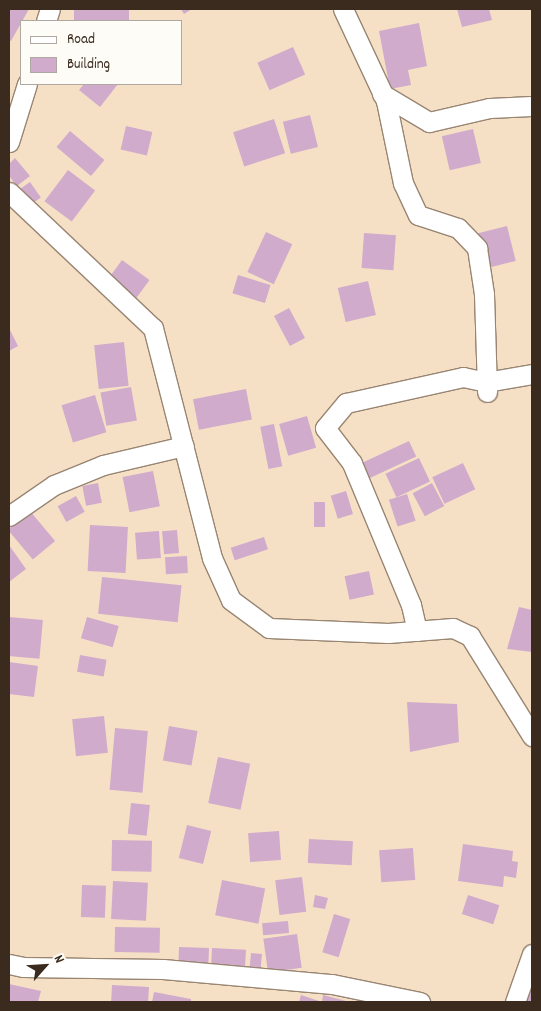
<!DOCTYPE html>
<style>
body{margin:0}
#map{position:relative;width:541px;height:1011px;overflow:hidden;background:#f5e0c6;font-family:Dekko,sans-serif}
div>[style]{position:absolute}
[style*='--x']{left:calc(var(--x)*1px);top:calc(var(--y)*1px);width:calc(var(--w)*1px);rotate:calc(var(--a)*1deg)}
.building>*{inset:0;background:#d0abcb;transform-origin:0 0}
.roads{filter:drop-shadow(1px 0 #988572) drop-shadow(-1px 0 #988572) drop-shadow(0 1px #988572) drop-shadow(0 -1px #988572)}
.street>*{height:19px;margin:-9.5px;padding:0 9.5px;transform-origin:9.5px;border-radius:9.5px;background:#fff}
span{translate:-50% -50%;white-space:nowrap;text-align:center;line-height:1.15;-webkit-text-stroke:4.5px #fdfcf7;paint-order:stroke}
.frame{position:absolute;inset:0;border:10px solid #3b2a1e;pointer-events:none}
.legend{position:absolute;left:20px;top:20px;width:162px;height:65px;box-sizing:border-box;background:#fdfcf7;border:1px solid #afa8a0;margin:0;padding:6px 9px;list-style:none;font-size:15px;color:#3b2a1e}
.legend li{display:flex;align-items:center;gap:10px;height:25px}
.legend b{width:25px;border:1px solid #afa8a0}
.north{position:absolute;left:20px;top:941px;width:50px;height:50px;-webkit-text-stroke:4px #fdfcf7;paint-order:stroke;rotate:64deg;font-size:14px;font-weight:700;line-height:20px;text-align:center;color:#3b2a1e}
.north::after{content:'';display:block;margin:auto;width:18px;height:22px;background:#3b2a1e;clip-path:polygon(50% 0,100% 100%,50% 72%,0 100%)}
</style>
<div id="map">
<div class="building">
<i style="clip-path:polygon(9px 9px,29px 9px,11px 41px,9px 40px)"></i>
<i style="left:74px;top:9px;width:55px;height:12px"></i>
<i style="clip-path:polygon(181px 9px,192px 9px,184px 14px)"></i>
<i style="clip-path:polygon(457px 9px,489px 9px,492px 20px,462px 27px)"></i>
<i style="clip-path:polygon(419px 23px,427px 66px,408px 70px,411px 85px,390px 89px,379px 31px)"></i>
<i style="left:293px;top:47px;width:30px;height:39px;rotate:66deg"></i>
<i style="clip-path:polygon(84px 84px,118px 84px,100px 107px,79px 90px)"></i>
<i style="left:310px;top:115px;width:33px;height:28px;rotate:76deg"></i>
<i style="left:274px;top:119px;width:36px;height:43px;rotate:72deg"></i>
<i style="left:126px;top:126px;width:27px;height:24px;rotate:13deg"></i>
<i style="left:473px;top:129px;width:35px;height:32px;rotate:77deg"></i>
<i style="left:70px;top:131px;width:45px;height:21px;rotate:40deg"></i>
<i style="clip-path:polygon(15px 158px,30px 176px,17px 186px,9px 176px,9px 164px)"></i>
<i style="left:68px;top:170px;width:34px;height:39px;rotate:37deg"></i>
<i style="left:30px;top:182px;width:19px;height:11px;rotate:55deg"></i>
<i style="left:507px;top:226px;width:36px;height:34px;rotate:76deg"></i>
<i style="left:266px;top:232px;width:29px;height:44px;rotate:25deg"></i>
<i style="left:364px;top:233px;width:32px;height:35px;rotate:4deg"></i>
<i style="left:122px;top:260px;width:34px;height:22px;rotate:36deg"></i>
<i style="left:238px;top:275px;width:34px;height:19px;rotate:17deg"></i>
<i style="left:368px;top:281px;width:35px;height:31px;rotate:77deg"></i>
<i style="left:289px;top:308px;width:34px;height:17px;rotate:62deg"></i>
<i style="clip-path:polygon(9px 328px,18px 346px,9px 351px)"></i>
<i style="left:124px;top:342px;width:44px;height:30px;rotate:84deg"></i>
<i style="left:131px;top:387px;width:34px;height:31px;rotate:80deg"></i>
<i style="left:246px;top:389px;width:31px;height:54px;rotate:79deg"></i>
<i style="left:95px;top:395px;width:39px;height:35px;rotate:73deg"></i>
<i style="left:307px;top:416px;width:33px;height:29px;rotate:74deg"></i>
<i style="left:274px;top:424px;width:43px;height:14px;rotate:79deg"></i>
<i style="left:409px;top:441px;width:17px;height:51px;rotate:65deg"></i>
<i style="left:419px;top:458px;width:26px;height:37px;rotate:65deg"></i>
<i style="left:463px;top:463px;width:29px;height:34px;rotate:65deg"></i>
<i style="left:153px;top:471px;width:36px;height:31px;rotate:79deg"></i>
<i style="left:98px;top:483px;width:20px;height:16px;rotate:79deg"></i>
<i style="left:432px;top:483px;width:26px;height:22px;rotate:62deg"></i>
<i style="left:346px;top:491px;width:24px;height:16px;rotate:73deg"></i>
<i style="left:407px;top:494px;width:28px;height:19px;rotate:72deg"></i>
<i style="left:76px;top:496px;width:18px;height:21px;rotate:61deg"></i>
<i style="left:314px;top:502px;width:11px;height:25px"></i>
<i style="left:30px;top:511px;width:39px;height:29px;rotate:50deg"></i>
<i style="left:90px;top:525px;width:38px;height:46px;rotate:3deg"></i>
<i style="left:177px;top:530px;width:23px;height:15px;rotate:85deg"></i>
<i style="left:159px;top:531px;width:27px;height:24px;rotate:86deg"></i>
<i style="left:264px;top:537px;width:13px;height:35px;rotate:72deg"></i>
<i style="clip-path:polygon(9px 545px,26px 569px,9px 582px)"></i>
<i style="left:187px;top:556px;width:17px;height:22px;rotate:87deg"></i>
<i style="left:369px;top:571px;width:24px;height:25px;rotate:78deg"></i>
<i style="left:102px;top:577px;width:80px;height:37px;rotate:6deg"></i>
<i style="clip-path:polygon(519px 607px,532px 610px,532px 652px,507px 649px)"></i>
<i style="left:9px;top:617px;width:34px;height:39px;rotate:5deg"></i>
<i style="left:87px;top:617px;width:33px;height:22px;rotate:16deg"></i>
<i style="left:80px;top:655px;width:27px;height:17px;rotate:10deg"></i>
<i style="clip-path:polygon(9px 662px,38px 666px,34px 697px,9px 694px)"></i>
<i style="clip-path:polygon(407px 702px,457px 704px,459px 742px,410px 752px)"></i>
<i style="left:104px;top:716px;width:37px;height:32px;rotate:84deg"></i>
<i style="left:169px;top:726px;width:29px;height:35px;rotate:10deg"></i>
<i style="left:115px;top:728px;width:33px;height:62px;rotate:5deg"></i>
<i style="left:218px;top:757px;width:33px;height:47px;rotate:12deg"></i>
<i style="left:131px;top:803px;width:19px;height:31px;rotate:6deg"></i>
<i style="left:187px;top:825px;width:25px;height:34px;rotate:14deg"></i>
<i style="left:279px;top:831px;width:29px;height:31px;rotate:86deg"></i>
<i style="left:309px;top:839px;width:44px;height:24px;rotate:3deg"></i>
<i style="left:112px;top:840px;width:40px;height:31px;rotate:1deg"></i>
<i style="clip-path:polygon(463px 844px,513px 851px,512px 861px,518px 862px,516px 878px,504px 876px,503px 887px,458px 881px)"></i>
<i style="left:413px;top:848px;width:32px;height:34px;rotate:86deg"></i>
<i style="left:302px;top:877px;width:35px;height:27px;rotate:83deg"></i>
<i style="left:222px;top:880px;width:44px;height:36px;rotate:11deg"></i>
<i style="left:113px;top:881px;width:35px;height:38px;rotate:3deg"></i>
<i style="left:82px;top:885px;width:24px;height:32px;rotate:2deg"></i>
<i style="clip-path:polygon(315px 895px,328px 898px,325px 909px,313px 907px)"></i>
<i style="left:468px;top:895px;width:33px;height:20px;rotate:18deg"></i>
<i style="left:334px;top:914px;width:17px;height:40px;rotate:17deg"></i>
<i style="left:288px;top:921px;width:12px;height:26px;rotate:85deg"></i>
<i style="left:115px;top:927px;width:45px;height:25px;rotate:1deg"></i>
<i style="left:297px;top:934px;width:34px;height:34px;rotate:82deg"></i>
<i style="left:179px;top:947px;width:30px;height:15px;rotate:2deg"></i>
<i style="left:212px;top:948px;width:34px;height:19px;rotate:3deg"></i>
<i style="left:251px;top:953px;width:11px;height:18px;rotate:5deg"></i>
<i style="clip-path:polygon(532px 973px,532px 1002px,521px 1002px)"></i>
<i style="clip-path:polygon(9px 984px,41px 991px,38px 1002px,9px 1002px)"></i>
<i style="left:112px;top:985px;width:37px;height:16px;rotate:3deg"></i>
<i style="clip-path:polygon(154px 992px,191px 999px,191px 1002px,152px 1002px)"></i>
<i style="clip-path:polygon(301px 995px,319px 1001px,319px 1002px,299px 1002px)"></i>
<i style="clip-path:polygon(323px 995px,350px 1002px,322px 1002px)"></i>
</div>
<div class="roads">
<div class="street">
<i style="--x:343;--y:9;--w:102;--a:64.9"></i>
<i style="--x:386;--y:101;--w:84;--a:78.3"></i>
<i style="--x:403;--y:183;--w:35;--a:65"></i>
<i style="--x:418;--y:215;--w:42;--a:18"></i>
<i style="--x:458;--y:228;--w:28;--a:46"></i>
<i style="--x:477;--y:248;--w:47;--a:81.3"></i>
<i style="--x:484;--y:294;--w:98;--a:88.2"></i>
<i style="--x:46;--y:21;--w:13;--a:-72"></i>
<i style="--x:382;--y:94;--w:55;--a:30.8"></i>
<i style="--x:429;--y:122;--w:62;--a:-13.1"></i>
<i style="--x:489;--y:108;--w:43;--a:-2.7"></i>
<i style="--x:9;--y:142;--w:61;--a:-72.8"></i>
<i style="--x:9;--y:192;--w:198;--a:43.4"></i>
<i style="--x:153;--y:328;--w:237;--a:75.6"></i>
<i style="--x:212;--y:558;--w:46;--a:65.7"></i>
<i style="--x:231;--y:600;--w:47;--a:36.4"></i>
<i style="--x:269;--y:628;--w:119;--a:2.4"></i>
<i style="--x:388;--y:633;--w:65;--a:-4.4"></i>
<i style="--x:453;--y:628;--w:19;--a:25"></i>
<i style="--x:470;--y:636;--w:118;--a:58.2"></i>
<i style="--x:9;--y:516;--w:55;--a:-34.6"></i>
<i style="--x:54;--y:485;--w:53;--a:-22.2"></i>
<i style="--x:103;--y:465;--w:83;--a:-13.2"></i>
<i style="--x:417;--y:631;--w:27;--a:-103"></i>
<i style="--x:411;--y:605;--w:154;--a:-112.6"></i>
<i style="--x:352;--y:463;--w:44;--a:-127.6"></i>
<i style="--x:325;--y:428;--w:33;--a:-50"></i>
<i style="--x:346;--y:403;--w:120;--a:-12.5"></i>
<i style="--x:463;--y:377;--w:24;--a:12"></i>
<i style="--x:486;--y:382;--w:47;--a:-9.9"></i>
<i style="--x:9;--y:964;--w:14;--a:12"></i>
<i style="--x:23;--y:967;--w:140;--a:0.8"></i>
<i style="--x:163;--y:969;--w:170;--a:5.1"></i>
<i style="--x:332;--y:984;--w:90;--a:11.6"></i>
<i style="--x:515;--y:1002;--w:51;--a:-70.5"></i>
</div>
</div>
<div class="frame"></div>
<ul class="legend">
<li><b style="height:6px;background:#fff"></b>Road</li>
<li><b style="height:14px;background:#d0abcb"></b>Building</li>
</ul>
<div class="north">N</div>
</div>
